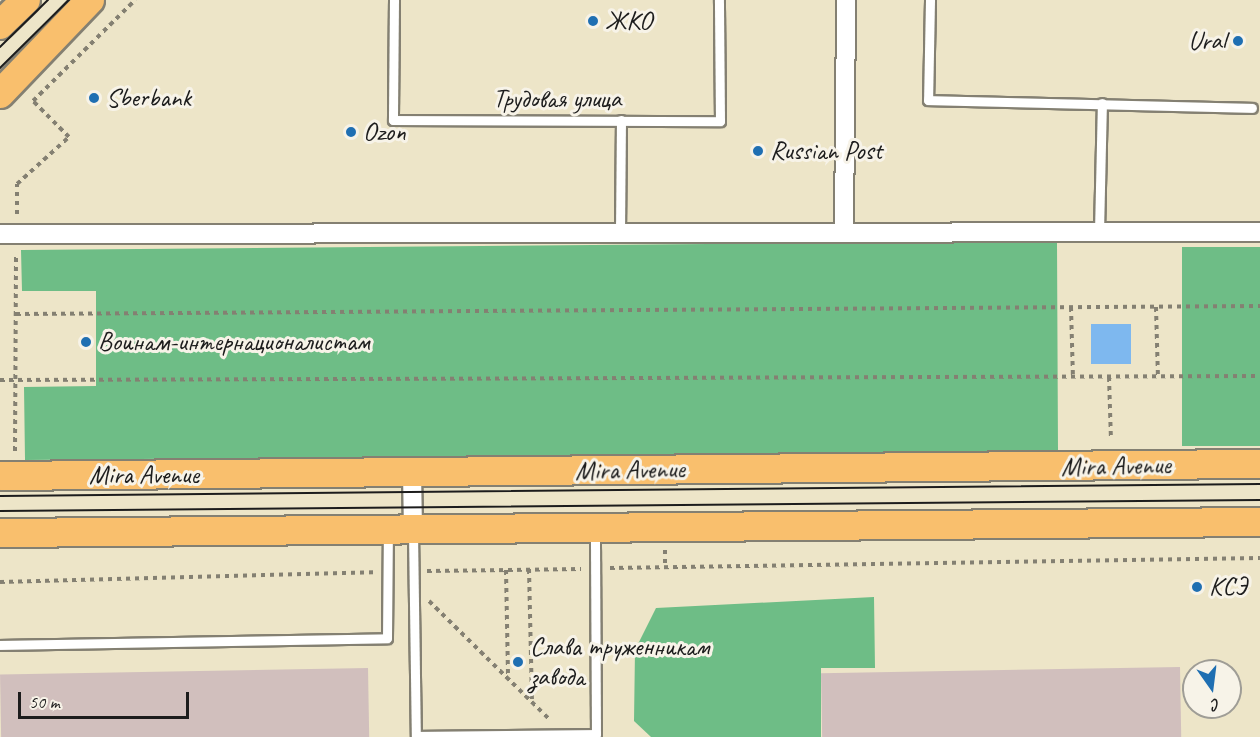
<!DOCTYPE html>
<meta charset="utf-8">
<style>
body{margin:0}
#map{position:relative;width:1260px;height:737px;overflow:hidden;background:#ede5c8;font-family:Caveat,sans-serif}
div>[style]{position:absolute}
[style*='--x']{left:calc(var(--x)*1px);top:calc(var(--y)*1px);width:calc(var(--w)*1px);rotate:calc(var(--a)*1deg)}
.industrial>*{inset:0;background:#d1bfbd;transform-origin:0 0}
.forest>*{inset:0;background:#6ebd86;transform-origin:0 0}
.water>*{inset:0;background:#7eb8ef;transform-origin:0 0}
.path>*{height:4px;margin-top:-2px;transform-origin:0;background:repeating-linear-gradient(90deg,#848072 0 4.5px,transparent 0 9px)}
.roads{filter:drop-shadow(2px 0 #848072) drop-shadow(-2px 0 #848072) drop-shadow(0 2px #848072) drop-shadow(0 -2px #848072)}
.service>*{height:9px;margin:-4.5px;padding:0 4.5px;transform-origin:4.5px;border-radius:4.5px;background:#fff}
.minor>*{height:18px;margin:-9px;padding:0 9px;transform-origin:9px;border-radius:9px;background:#fff}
.primary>*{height:28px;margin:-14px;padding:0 14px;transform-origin:14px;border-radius:14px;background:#f9bf6d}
.tram>*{height:1.5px;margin:-0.75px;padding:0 0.75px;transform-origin:0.75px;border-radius:0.75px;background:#1c1c1c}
.dots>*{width:16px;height:16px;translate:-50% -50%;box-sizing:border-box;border:3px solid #f7f3e8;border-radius:50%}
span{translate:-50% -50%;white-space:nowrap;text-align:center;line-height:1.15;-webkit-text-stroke:6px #f7f3e8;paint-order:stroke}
.poi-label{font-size:26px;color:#1c1c1c}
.left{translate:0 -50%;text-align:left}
.right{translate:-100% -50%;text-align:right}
.street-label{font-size:26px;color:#1c1c1c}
.north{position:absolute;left:1182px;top:659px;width:60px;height:60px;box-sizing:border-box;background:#f7f3e8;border:2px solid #9f9d96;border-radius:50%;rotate:166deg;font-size:16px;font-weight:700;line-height:24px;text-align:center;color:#1c1c1c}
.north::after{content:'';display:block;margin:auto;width:21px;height:27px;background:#1f6fb2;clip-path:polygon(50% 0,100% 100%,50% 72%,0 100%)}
.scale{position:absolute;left:18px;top:692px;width:171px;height:27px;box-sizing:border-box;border:3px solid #1c1c1c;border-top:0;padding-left:8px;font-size:18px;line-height:21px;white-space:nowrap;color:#1c1c1c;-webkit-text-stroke:4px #f7f3e8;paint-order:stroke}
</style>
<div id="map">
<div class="industrial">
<i style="left:1180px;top:667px;width:70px;height:359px;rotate:89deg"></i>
<i style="left:368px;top:668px;width:69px;height:368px;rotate:89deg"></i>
</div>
<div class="forest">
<i style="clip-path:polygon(1057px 241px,1058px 451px,25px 460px,24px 387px,96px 386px,96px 291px,22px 291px,21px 250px)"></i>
<i style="left:1182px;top:247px;width:78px;height:199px"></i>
<i style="clip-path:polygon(874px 597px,875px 668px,821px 668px,821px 737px,651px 737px,634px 721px,635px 650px,656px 608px)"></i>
</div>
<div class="water">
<i style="left:1131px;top:324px;width:40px;height:40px;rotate:90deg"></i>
</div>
<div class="path">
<i style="--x:17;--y:214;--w:30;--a:-90"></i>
<i style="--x:17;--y:184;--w:70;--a:-42.1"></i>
<i style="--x:69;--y:137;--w:51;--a:-135"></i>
<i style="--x:33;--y:101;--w:144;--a:-44.7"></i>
<i style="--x:1071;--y:307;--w:70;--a:88.4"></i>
<i style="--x:1156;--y:307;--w:70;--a:88.4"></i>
<i style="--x:16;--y:314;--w:1244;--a:-0.37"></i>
<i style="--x:1109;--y:377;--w:62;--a:88.2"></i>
<i style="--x:0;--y:380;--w:1260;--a:-0.18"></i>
<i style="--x:15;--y:451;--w:197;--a:-89.7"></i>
<i style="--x:665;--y:550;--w:17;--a:90"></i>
<i style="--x:610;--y:568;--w:650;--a:-0.88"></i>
<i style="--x:529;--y:569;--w:132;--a:88.7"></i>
<i style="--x:506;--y:570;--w:108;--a:88.9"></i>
<i style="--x:427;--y:571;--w:154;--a:-0.7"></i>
<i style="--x:0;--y:582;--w:374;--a:-1.5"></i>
<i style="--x:429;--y:601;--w:170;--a:44.5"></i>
</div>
<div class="roads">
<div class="service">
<i style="--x:394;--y:0;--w:120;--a:90.5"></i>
<i style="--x:393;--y:120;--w:327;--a:0.2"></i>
<i style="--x:720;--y:121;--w:121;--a:-90.5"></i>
<i style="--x:930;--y:0;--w:100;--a:91.1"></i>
<i style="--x:928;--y:100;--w:324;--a:1.4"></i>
<i style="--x:1099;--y:232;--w:129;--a:-88.7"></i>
<i style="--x:620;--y:233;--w:113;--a:-89.5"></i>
<i style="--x:413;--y:532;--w:205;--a:89.2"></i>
<i style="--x:0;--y:645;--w:387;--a:-1"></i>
<i style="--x:387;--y:638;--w:106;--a:-89.5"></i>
<i style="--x:416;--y:736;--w:180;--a:-0.6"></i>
<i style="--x:596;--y:734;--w:202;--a:-90.3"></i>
</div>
<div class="minor">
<i style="--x:844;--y:233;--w:233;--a:-89.5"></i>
<i style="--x:0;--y:234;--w:1260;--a:-0.09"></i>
<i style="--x:412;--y:472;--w:57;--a:89"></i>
</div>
<div class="primary">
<i style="--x:0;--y:25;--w:36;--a:-44"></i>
<i style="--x:0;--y:94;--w:130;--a:-46.2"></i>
<i style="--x:0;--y:476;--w:1260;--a:-0.55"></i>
<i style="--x:0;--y:533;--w:1260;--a:-0.5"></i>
</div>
</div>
<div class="tram">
<i style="--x:0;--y:47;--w:67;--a:-44.4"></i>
<i style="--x:0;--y:68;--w:97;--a:-44.6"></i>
<i style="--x:0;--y:496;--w:1260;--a:-0.55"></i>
<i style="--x:0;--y:511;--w:1260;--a:-0.5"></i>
</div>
<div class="dots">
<i style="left:593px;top:21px;background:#1f6fb2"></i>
<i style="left:1238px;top:41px;background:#1f6fb2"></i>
<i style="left:94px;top:98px;background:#1f6fb2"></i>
<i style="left:351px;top:132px;background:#1f6fb2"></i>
<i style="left:758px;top:151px;background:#1f6fb2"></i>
<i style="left:86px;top:342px;background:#1f6fb2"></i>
<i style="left:1197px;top:587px;background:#1f6fb2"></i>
<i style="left:518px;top:662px;background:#1f6fb2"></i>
</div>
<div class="poi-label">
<span class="left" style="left:605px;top:21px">ЖКО</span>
<span class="right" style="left:1226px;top:41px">Ural</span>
<span class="left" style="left:106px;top:98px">Sberbank</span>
<span class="left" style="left:363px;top:132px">Ozon</span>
<span class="left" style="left:770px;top:151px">Russian Post</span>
<span class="left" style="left:98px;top:342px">Воинам-интернационалистам</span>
<span class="left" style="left:1209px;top:587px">КСЭ</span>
<span class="left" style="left:530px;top:662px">Слава труженникам<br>завода</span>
</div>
<div class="street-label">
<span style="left:557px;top:99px">Трудовая улица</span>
<span style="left:1116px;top:466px;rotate:-1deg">Mira Avenue</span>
<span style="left:630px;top:470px;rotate:-1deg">Mira Avenue</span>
<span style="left:144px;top:475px">Mira Avenue</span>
</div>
<div class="north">С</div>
<div class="scale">50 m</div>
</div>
